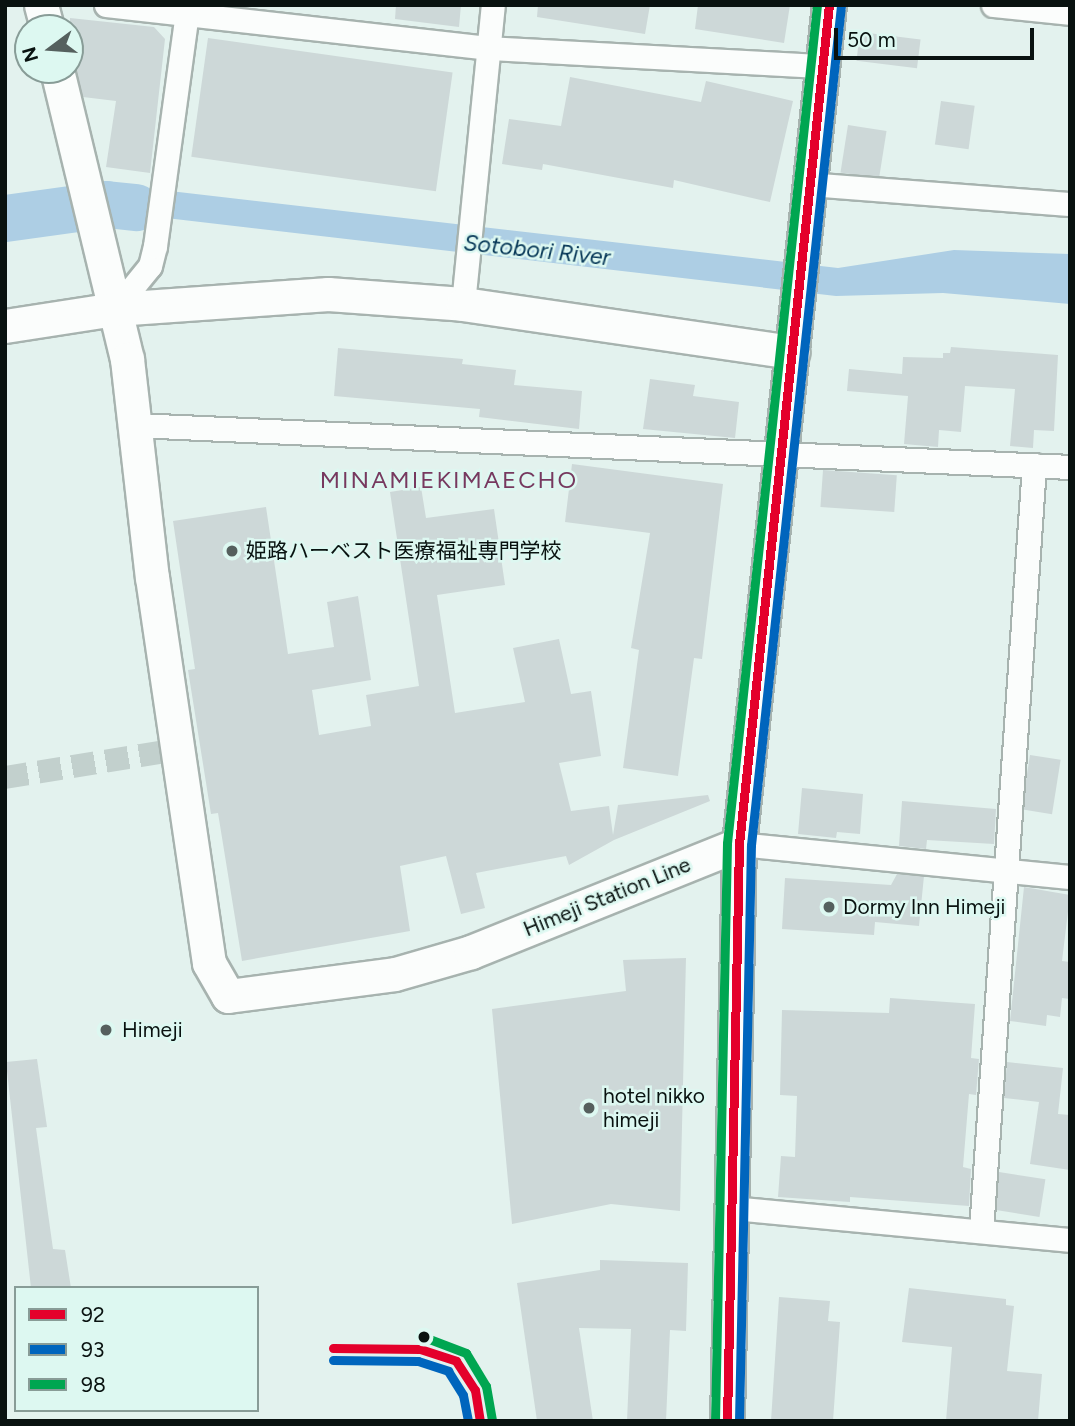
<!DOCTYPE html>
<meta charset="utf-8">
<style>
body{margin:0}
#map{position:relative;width:1075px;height:1426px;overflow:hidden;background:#e3f2ee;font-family:Figtree,"Noto Sans JP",sans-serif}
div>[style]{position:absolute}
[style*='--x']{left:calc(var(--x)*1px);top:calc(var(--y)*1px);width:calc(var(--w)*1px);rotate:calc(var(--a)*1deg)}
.water>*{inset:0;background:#adcee4}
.river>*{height:47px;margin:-23.5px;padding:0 23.5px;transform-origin:23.5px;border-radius:23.5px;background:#adcee4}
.building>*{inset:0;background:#cdd8d8;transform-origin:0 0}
.street-tunnel>*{height:23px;margin-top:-11.5px;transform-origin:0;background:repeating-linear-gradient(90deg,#c2d0cd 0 23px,transparent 0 34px)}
.roads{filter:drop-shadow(2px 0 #a7b3af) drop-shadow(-2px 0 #a7b3af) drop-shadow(0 2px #a7b3af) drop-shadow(0 -2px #a7b3af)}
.street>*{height:23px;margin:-11.5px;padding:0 11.5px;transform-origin:11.5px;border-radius:11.5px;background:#fbfdfc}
.secondary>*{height:33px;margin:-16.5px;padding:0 16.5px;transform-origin:16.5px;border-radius:16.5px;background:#fbfdfc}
.bus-1>*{height:9px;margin:-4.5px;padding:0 4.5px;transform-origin:4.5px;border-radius:4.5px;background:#e4002b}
.bus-2>*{height:9px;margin:-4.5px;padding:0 4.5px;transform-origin:4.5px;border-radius:4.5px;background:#0065bd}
.bus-3>*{height:9px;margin:-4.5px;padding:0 4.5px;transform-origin:4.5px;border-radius:4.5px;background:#00a651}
.dots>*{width:19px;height:19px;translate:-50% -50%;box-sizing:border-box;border:4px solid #ddf8f1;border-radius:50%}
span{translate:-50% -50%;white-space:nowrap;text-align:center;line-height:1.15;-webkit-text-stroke:5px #ddf8f1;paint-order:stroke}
.poi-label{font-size:21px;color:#091210}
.left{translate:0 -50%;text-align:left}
.street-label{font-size:21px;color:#091210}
.water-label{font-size:23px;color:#063757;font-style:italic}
.quarter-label{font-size:24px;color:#77395f;letter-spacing:2px}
.frame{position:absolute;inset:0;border:7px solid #091210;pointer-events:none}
.legend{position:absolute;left:14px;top:1286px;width:245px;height:126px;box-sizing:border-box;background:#ddf8f1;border:2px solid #889c97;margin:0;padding:9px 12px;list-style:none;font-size:21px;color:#091210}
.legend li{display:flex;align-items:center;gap:14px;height:35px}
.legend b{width:35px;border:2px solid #889c97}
.north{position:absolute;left:14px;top:14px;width:70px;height:70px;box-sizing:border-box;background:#ddf8f1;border:2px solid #889c97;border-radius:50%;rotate:254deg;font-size:19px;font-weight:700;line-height:28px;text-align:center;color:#091210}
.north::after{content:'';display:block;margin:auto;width:24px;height:32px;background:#55605e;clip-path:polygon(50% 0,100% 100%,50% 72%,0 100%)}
.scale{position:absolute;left:834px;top:28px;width:200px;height:32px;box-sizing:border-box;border:4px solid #091210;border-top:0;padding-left:9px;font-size:21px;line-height:24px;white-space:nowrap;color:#091210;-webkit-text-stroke:5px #ddf8f1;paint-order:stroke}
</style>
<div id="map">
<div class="water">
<i style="clip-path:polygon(101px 183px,838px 268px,954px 250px,1070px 254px,1070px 304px,943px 293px,836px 296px,149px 216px,110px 225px)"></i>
</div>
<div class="river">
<i style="--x:5;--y:218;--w:102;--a:-7.9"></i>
<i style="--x:106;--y:204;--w:30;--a:6"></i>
</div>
<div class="building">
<i style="clip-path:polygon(396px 5px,461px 5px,459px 27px,395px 19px)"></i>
<i style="clip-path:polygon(538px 5px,650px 5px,645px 34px,537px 17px)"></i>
<i style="clip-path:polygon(698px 5px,790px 5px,784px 43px,695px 29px)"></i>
<i style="clip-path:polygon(70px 18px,154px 27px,165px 39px,150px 173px,106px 167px,116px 101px,83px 97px,70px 56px)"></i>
<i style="left:860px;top:32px;width:61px;height:29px;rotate:7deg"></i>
<i style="left:208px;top:38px;width:247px;height:120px;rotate:8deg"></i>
<i style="clip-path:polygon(570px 77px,701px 102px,706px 81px,793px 101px,770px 202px,674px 180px,673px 188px,543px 164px,542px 170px,502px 164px,509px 119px,561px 126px)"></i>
<i style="left:941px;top:101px;width:34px;height:44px;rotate:8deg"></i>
<i style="left:848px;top:125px;width:39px;height:48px;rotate:9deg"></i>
<i style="clip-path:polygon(951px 347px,1058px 355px,1054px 431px,1034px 430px,1033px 448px,1010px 446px,1015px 389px,965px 386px,961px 432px,939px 430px,938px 447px,904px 444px,908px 396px,847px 391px,849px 369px,902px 374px,903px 357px,943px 358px,943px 353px,950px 353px)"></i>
<i style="clip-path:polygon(338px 348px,463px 359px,462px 364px,516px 370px,514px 385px,582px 391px,579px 429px,479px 417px,480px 409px,334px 396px)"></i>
<i style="clip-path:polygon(650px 379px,695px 385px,693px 396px,739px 402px,735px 438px,643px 429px)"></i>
<i style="clip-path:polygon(572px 464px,723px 484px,702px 659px,694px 658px,678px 776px,623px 768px,639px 650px,631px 648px,650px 533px,565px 522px)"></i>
<i style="left:823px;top:470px;width:74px;height:37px;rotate:4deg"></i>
<i style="clip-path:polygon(421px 487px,426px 518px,494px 509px,505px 585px,437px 595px,455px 713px,525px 702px,513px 648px,559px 639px,571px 694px,591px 691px,601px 756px,559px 763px,571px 811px,609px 806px,613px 835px,618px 805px,708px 795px,710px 801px,614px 840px,569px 865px,566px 856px,476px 873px,485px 908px,461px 914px,446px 856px,400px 866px,410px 931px,242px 961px,218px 813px,211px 814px,188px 670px,195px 669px,173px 521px,266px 507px,288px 654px,334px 647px,327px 602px,358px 596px,371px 680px,312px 690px,319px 735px,371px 726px,366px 695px,419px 686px,390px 492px)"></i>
<i style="left:1030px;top:755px;width:31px;height:55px;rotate:9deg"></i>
<i style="clip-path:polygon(802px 788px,863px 794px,860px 834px,837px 832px,836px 838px,798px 834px)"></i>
<i style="clip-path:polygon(902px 801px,996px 809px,994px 844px,927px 840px,926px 849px,899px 846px)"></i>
<i style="clip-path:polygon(897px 874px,924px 876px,919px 926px,875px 922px,874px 935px,782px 929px,785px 878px,891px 885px)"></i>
<i style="clip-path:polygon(1024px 887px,1070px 895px,1062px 961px,1070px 962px,1070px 999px,1062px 998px,1060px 1017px,1047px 1015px,1046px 1026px,1010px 1021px)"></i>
<i style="clip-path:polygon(686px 958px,680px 1211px,611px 1204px,512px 1224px,492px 1009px,626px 991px,623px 960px)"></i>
<i style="clip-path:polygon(890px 998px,975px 1004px,971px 1058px,979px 1059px,976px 1095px,969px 1094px,963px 1167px,971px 1169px,969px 1206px,850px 1197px,850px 1202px,778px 1197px,781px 1156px,795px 1157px,797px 1096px,780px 1095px,782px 1010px,889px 1013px)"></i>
<i style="clip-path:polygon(37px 1059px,47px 1127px,36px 1128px,53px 1249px,65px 1250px,71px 1288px,31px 1288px,6px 1062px)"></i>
<i style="clip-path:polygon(1007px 1062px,1063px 1068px,1058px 1114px,1070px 1115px,1070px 1170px,1030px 1164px,1039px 1102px,1004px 1098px)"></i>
<i style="left:999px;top:1172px;width:47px;height:38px;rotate:9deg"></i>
<i style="clip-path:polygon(600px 1260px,688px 1263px,686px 1331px,670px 1330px,666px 1421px,627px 1421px,631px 1329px,579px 1328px,593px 1421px,537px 1421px,517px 1283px,600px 1270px)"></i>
<i style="clip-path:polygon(909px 1288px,1006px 1299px,1006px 1305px,1014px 1306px,1007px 1371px,1042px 1374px,1038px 1421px,946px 1421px,952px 1347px,902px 1342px)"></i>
<i style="clip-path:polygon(779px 1297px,830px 1301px,828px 1321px,840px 1322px,833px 1421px,771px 1421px)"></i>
</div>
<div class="street-tunnel">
<i style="--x:5;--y:777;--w:157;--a:-9.2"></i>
</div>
<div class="roads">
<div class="street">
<i style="--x:106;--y:5;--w:384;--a:6.4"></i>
<i style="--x:488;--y:48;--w:334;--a:3.1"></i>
<i style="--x:993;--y:5;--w:77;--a:5.9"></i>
<i style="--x:808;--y:184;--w:263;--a:4.4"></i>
<i style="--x:463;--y:304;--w:301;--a:-84.3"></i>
<i style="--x:115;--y:309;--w:55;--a:-50.9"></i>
<i style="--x:150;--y:266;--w:21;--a:-76"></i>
<i style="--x:155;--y:246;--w:243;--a:-82.2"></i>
<i style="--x:135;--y:425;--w:936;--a:2.57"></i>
<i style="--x:739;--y:844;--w:333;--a:5.7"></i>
<i style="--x:732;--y:1208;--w:340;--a:5.4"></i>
<i style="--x:981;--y:1231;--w:768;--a:-86.04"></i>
</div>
<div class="secondary">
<i style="--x:41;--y:5;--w:24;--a:75"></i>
<i style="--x:57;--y:70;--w:297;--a:76.4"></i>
<i style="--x:127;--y:359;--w:219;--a:83.5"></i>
<i style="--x:152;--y:577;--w:390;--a:81.6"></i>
<i style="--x:209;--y:963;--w:38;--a:60"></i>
<i style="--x:228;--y:996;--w:168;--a:-7.5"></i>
<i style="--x:395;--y:974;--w:79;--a:-16.1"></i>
<i style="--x:471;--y:952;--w:289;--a:-21.9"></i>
<i style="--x:5;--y:326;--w:111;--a:-8.8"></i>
<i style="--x:115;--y:309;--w:214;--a:-4"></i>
<i style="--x:328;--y:294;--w:135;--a:4.2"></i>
<i style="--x:463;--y:304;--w:333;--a:8.3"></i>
<i style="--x:727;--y:1421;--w:577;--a:-88.81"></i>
<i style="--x:739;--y:844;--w:844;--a:-83.88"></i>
</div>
</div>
<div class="bus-1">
<i style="--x:333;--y:1348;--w:87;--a:0.7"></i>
<i style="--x:420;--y:1349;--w:38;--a:18"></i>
<i style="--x:456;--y:1361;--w:35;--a:57"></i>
<i style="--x:475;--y:1390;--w:31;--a:81"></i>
<i style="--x:727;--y:1421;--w:577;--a:-88.81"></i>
<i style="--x:739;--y:844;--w:844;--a:-83.88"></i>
</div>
<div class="bus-2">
<i style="--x:333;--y:1360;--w:85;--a:0.7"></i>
<i style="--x:418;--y:1361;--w:32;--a:18"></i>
<i style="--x:448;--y:1371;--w:28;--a:58"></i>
<i style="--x:463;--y:1395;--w:26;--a:79"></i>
<i style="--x:739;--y:1421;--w:576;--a:-88.81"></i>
<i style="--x:751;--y:845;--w:844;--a:-83.88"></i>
</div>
<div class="bus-3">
<i style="--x:424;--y:1337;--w:45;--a:20.9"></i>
<i style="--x:466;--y:1353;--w:39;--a:59"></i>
<i style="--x:486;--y:1386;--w:34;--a:80"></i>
<i style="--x:715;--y:1421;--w:578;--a:-88.81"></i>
<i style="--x:727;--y:843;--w:843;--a:-83.87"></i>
</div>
<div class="dots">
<i style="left:232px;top:551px;background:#55605e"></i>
<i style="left:829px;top:907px;background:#55605e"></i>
<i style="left:106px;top:1030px;background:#55605e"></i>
<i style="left:589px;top:1108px;background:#55605e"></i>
<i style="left:424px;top:1337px;background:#091210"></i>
</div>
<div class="poi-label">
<span class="left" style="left:246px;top:551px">姫路ハーベスト医療福祉専門学校</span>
<span class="left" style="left:843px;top:907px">Dormy Inn Himeji</span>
<span class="left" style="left:122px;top:1030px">Himeji</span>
<span class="left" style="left:603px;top:1108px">hotel nikko<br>himeji</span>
</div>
<div class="street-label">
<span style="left:607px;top:897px;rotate:-22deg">Himeji Station Line</span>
</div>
<div class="water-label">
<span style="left:537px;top:250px;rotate:6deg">Sotobori River</span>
</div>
<div class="quarter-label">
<span style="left:449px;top:480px">MINAMIEKIMAECHO</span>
</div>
<div class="frame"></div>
<ul class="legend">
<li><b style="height:9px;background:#e4002b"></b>92</li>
<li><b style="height:9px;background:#0065bd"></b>93</li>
<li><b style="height:9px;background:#00a651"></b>98</li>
</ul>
<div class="north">N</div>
<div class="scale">50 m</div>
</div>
